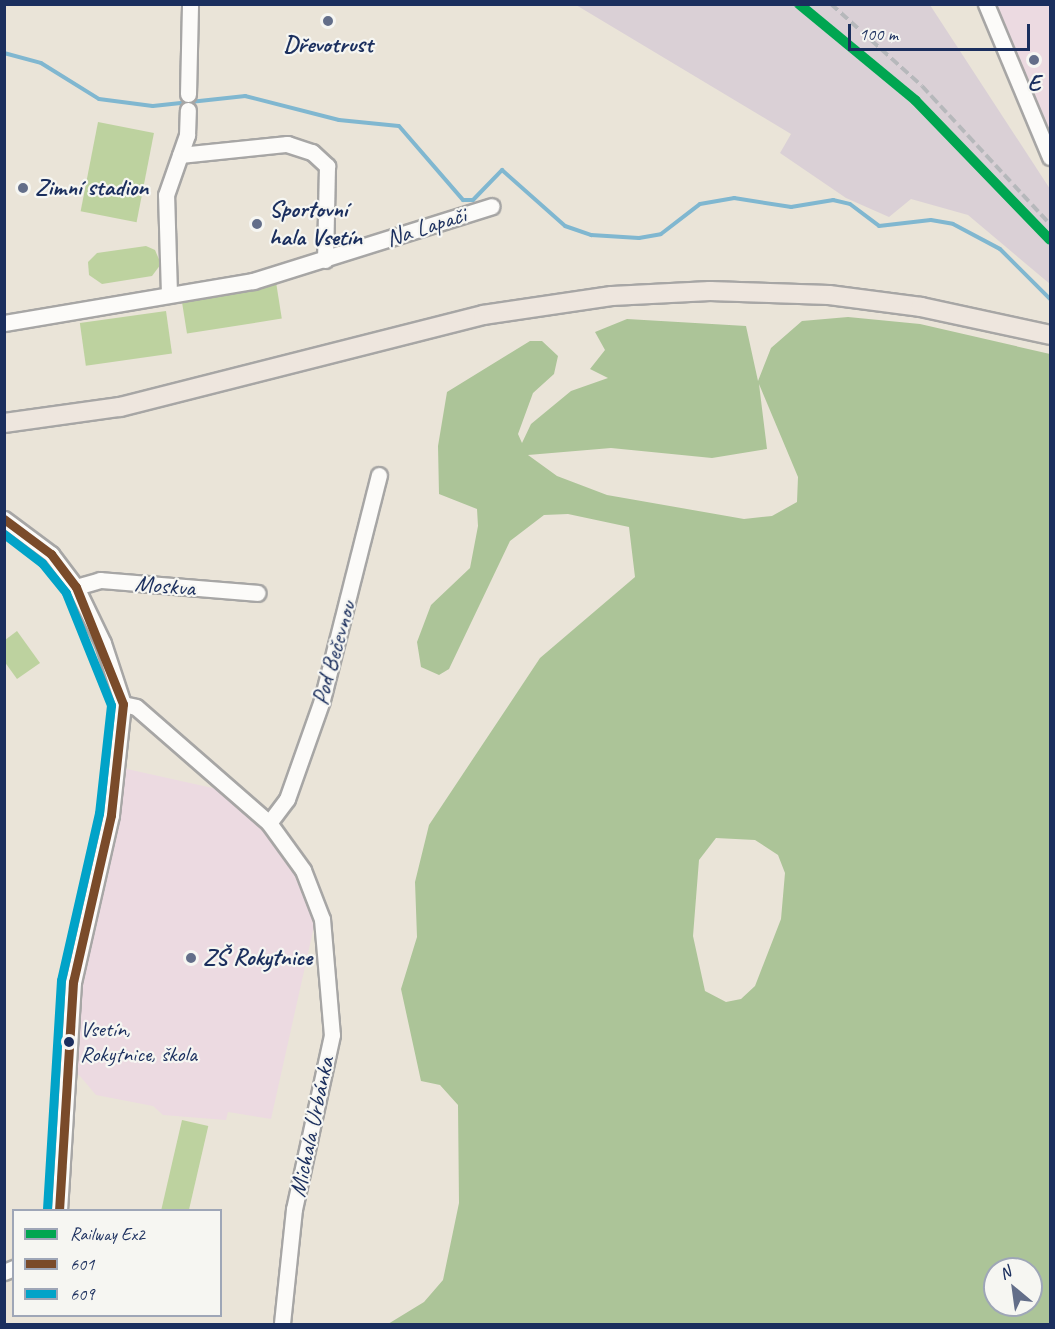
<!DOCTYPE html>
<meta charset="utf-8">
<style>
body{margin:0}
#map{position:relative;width:1055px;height:1329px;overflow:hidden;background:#eae4d8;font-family:Caveat,sans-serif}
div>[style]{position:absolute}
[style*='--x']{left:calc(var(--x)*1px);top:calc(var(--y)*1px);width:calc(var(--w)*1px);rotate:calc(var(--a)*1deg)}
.built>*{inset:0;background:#ecdae1}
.industrial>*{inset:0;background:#dad0d6}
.green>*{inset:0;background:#bdd29f;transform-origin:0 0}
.forest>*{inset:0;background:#acc498}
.stream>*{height:4px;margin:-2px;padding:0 2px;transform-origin:2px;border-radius:2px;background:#80b7d0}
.roads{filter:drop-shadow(2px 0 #a7a6a5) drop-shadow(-2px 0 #a7a6a5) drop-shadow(0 2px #a7a6a5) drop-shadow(0 -2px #a7a6a5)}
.minor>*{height:15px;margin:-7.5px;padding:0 7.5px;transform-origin:7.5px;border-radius:7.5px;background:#fcfbf9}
.major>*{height:18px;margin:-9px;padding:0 9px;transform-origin:9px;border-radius:9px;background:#eee6de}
.rail>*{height:4px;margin-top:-2px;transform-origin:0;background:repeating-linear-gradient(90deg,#b6b8bb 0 9px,transparent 0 13.5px)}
.bus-1>*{height:9px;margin:-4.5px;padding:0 4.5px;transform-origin:4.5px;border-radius:4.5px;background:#7a4b2a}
.bus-2>*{height:9px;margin:-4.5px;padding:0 4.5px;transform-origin:4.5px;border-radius:4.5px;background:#01a3c8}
.rail-1>*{height:10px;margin:-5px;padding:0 5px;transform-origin:5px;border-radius:5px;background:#00a651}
.dots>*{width:16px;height:16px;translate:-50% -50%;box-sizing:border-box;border:3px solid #f6f6f2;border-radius:50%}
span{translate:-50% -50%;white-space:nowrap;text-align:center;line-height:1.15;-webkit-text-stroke:4.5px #f6f6f2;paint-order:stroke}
.bus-label{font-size:22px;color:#1b2f5e}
.left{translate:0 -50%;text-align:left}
.poi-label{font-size:24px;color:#1b2f5e;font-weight:700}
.street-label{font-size:24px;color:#1b2f5e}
.frame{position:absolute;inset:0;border:6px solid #1b2f5e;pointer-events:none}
.legend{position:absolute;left:12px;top:1209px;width:210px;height:108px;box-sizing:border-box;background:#f6f6f2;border:2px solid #9ea6b7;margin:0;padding:8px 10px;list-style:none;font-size:18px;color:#1b2f5e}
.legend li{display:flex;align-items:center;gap:12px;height:30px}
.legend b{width:30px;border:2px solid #9ea6b7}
.north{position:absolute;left:983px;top:1257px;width:60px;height:60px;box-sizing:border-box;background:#f6f6f2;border:2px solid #9ea6b7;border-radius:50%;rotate:331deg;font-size:16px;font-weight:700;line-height:24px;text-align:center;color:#1b2f5e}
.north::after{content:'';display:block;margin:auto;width:21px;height:27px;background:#636e89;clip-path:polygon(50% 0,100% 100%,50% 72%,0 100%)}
.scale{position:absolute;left:848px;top:24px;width:182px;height:27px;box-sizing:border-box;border:3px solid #1b2f5e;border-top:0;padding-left:8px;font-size:18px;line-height:21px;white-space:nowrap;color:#1b2f5e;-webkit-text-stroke:4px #f6f6f2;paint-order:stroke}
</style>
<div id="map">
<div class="built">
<i style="clip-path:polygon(992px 5px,1050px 5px,1050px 140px)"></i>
<i style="clip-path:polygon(118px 767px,226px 791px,269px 823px,293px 867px,315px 922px,271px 1119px,228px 1112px,226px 1120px,163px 1115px,153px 1106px,96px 1095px,79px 1075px,67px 1072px,73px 982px)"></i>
</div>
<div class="industrial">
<i style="clip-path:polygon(576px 5px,930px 5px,1050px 189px,1050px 284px,968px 215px,911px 199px,889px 217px,846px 198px,780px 153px,791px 134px)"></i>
</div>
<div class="green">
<i style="left:98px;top:122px;width:57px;height:91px;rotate:11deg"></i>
<i style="clip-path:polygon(146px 246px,155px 250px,161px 264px,152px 276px,102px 284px,89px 275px,88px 262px,97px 253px)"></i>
<i style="left:276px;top:282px;width:37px;height:96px;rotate:81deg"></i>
<i style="left:166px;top:311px;width:43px;height:87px;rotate:82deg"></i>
<i style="clip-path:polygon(17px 631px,40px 663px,17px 679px,4px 661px,5px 640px)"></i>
<i style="left:182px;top:1120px;width:27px;height:92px;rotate:13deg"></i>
</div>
<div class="forest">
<i style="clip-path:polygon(evenodd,848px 317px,920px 324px,1050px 354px,1050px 1324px,388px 1324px,424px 1302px,443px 1280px,459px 1203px,458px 1105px,440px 1085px,421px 1081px,401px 989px,417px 937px,415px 882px,429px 825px,540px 658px,635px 577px,629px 527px,568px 514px,544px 515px,510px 541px,449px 669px,439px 675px,421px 667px,417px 642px,431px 605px,470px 568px,478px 526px,477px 509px,439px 494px,438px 446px,447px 392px,530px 341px,542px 341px,558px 356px,554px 374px,533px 393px,518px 434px,522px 443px,531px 424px,571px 391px,608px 378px,590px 369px,605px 350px,595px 332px,627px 319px,746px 326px,758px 381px,771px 348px,802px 321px,848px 317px,759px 384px,798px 477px,797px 502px,772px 516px,744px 519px,607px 495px,557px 476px,528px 455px,611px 448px,712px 458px,767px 449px,759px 384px,848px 317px,716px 838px,755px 840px,778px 855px,785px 873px,781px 919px,755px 986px,741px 999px,726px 1002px,705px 991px,693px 936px,699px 860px,716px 838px,848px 317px,995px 1269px,1031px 1269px,1031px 1305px,995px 1305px,995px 1269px)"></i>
</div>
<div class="stream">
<i style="--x:4;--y:53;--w:38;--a:15"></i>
<i style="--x:41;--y:63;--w:68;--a:31.8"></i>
<i style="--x:99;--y:99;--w:54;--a:7.4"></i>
<i style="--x:153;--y:106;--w:93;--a:-6.2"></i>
<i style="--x:245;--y:96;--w:97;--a:14.3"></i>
<i style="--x:339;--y:120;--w:60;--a:5.7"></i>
<i style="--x:399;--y:126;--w:98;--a:49.1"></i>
<i style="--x:463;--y:200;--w:10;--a:0"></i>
<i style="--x:473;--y:200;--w:42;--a:-46"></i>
<i style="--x:502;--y:170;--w:84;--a:41.6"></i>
<i style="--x:565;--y:226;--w:28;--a:19"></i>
<i style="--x:591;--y:235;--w:48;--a:3.6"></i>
<i style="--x:639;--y:238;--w:22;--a:-10"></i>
<i style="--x:661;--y:234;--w:49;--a:-37.6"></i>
<i style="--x:700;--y:204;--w:35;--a:-10"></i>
<i style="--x:734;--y:198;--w:58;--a:9"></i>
<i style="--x:791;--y:207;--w:43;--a:-9.5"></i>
<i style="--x:833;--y:200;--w:17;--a:13"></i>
<i style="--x:850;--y:204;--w:36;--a:37"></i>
<i style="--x:879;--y:226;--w:52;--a:-6.6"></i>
<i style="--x:931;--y:220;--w:22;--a:10"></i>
<i style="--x:953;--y:224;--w:53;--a:28"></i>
<i style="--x:1000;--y:249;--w:71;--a:45"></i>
</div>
<div class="roads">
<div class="minor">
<i style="--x:986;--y:4;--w:166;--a:67.3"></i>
<i style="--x:188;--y:94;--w:90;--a:-88.7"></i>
<i style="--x:180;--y:155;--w:108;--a:-5.9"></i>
<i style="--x:287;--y:144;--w:26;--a:18"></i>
<i style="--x:312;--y:152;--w:21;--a:43"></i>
<i style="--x:327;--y:166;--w:94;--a:91.2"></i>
<i style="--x:169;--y:294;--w:99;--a:-91.7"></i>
<i style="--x:166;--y:195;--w:64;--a:-70.7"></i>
<i style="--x:187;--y:135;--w:25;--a:-88"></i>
<i style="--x:4;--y:323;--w:253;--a:-9.6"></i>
<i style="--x:253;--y:281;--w:250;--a:-17.4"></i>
<i style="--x:4;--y:519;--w:59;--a:36.7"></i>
<i style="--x:51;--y:554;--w:41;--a:52.9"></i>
<i style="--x:76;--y:587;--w:62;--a:64.3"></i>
<i style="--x:103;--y:643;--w:64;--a:71.8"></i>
<i style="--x:123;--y:704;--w:112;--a:96.2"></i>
<i style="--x:111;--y:815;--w:171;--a:102.8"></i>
<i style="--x:73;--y:982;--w:228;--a:93.5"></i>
<i style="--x:76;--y:587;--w:25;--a:-16"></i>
<i style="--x:100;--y:580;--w:158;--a:4.7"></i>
<i style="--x:123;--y:704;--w:13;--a:13"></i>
<i style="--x:136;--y:707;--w:176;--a:41.1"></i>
<i style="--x:269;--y:823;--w:58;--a:54.1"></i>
<i style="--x:303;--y:870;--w:53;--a:68.8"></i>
<i style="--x:322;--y:919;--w:116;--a:85.1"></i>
<i style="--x:332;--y:1035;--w:178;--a:102.3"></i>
<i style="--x:294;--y:1209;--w:116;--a:96"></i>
<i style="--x:269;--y:823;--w:30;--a:-53"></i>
<i style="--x:287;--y:799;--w:105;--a:-70.5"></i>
<i style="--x:322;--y:700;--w:232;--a:-75.8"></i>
<i style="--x:4;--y:1272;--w:11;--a:-22"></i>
</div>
<div class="major">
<i style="--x:4;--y:423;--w:117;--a:-7.9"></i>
<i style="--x:120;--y:407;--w:374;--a:-14.2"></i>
<i style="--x:483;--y:315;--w:130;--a:-8.4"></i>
<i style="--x:612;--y:296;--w:98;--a:-2.9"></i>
<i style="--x:710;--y:291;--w:119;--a:1.9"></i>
<i style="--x:829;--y:295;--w:93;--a:7.4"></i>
<i style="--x:921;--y:307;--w:132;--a:12.2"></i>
</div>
</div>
<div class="rail">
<i style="--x:831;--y:4;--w:122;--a:42"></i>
<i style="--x:922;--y:86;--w:188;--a:47.2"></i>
</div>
<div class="bus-1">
<i style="--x:4;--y:519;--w:59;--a:36.7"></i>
<i style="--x:51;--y:554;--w:41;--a:52.9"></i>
<i style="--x:76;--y:587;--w:126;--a:68.1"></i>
<i style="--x:123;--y:704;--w:112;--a:96.2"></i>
<i style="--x:111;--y:815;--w:171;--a:102.8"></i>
<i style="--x:73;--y:982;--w:228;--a:93.5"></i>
</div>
<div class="bus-2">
<i style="--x:4;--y:534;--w:48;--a:37.3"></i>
<i style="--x:42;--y:563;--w:38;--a:51"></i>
<i style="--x:66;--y:593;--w:121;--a:68.1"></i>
<i style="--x:111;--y:705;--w:109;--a:96.3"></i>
<i style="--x:99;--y:813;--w:171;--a:102.8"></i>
<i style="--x:61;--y:980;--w:229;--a:93.5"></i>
</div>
<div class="rail-1">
<i style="--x:799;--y:4;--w:151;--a:39.6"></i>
<i style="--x:915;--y:100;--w:194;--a:46"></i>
</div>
<div class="dots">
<i style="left:328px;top:21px;background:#636e89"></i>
<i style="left:1034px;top:60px;background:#636e89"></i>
<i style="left:23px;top:188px;background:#636e89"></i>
<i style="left:257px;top:224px;background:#636e89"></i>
<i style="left:191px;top:958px;background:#636e89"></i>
<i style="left:69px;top:1042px;background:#1b2f5e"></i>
</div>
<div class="bus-label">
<span class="left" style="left:80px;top:1042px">Vsetín,<br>Rokytnice, škola</span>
</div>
<div class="poi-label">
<span style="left:328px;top:45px">Dřevotrust</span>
<span style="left:1034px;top:84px">E</span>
<span class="left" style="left:35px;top:188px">Zimní stadion</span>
<span class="left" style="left:269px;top:224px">Sportovní<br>hala Vsetín</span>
<span class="left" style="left:203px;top:958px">ZŠ Rokytnice</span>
</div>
<div class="street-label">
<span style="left:426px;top:227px;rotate:-18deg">Na Lapači</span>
<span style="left:165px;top:586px;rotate:5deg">Moskva</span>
<span style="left:334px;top:653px;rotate:-74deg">Pod Bečevnou</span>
<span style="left:312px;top:1127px;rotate:-78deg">Michala Urbánka</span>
</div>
<div class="frame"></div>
<ul class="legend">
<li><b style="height:8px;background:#00a651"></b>Railway Ex2</li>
<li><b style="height:8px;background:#7a4b2a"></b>601</li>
<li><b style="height:8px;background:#01a3c8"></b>609</li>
</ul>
<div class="north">N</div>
<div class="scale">100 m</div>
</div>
